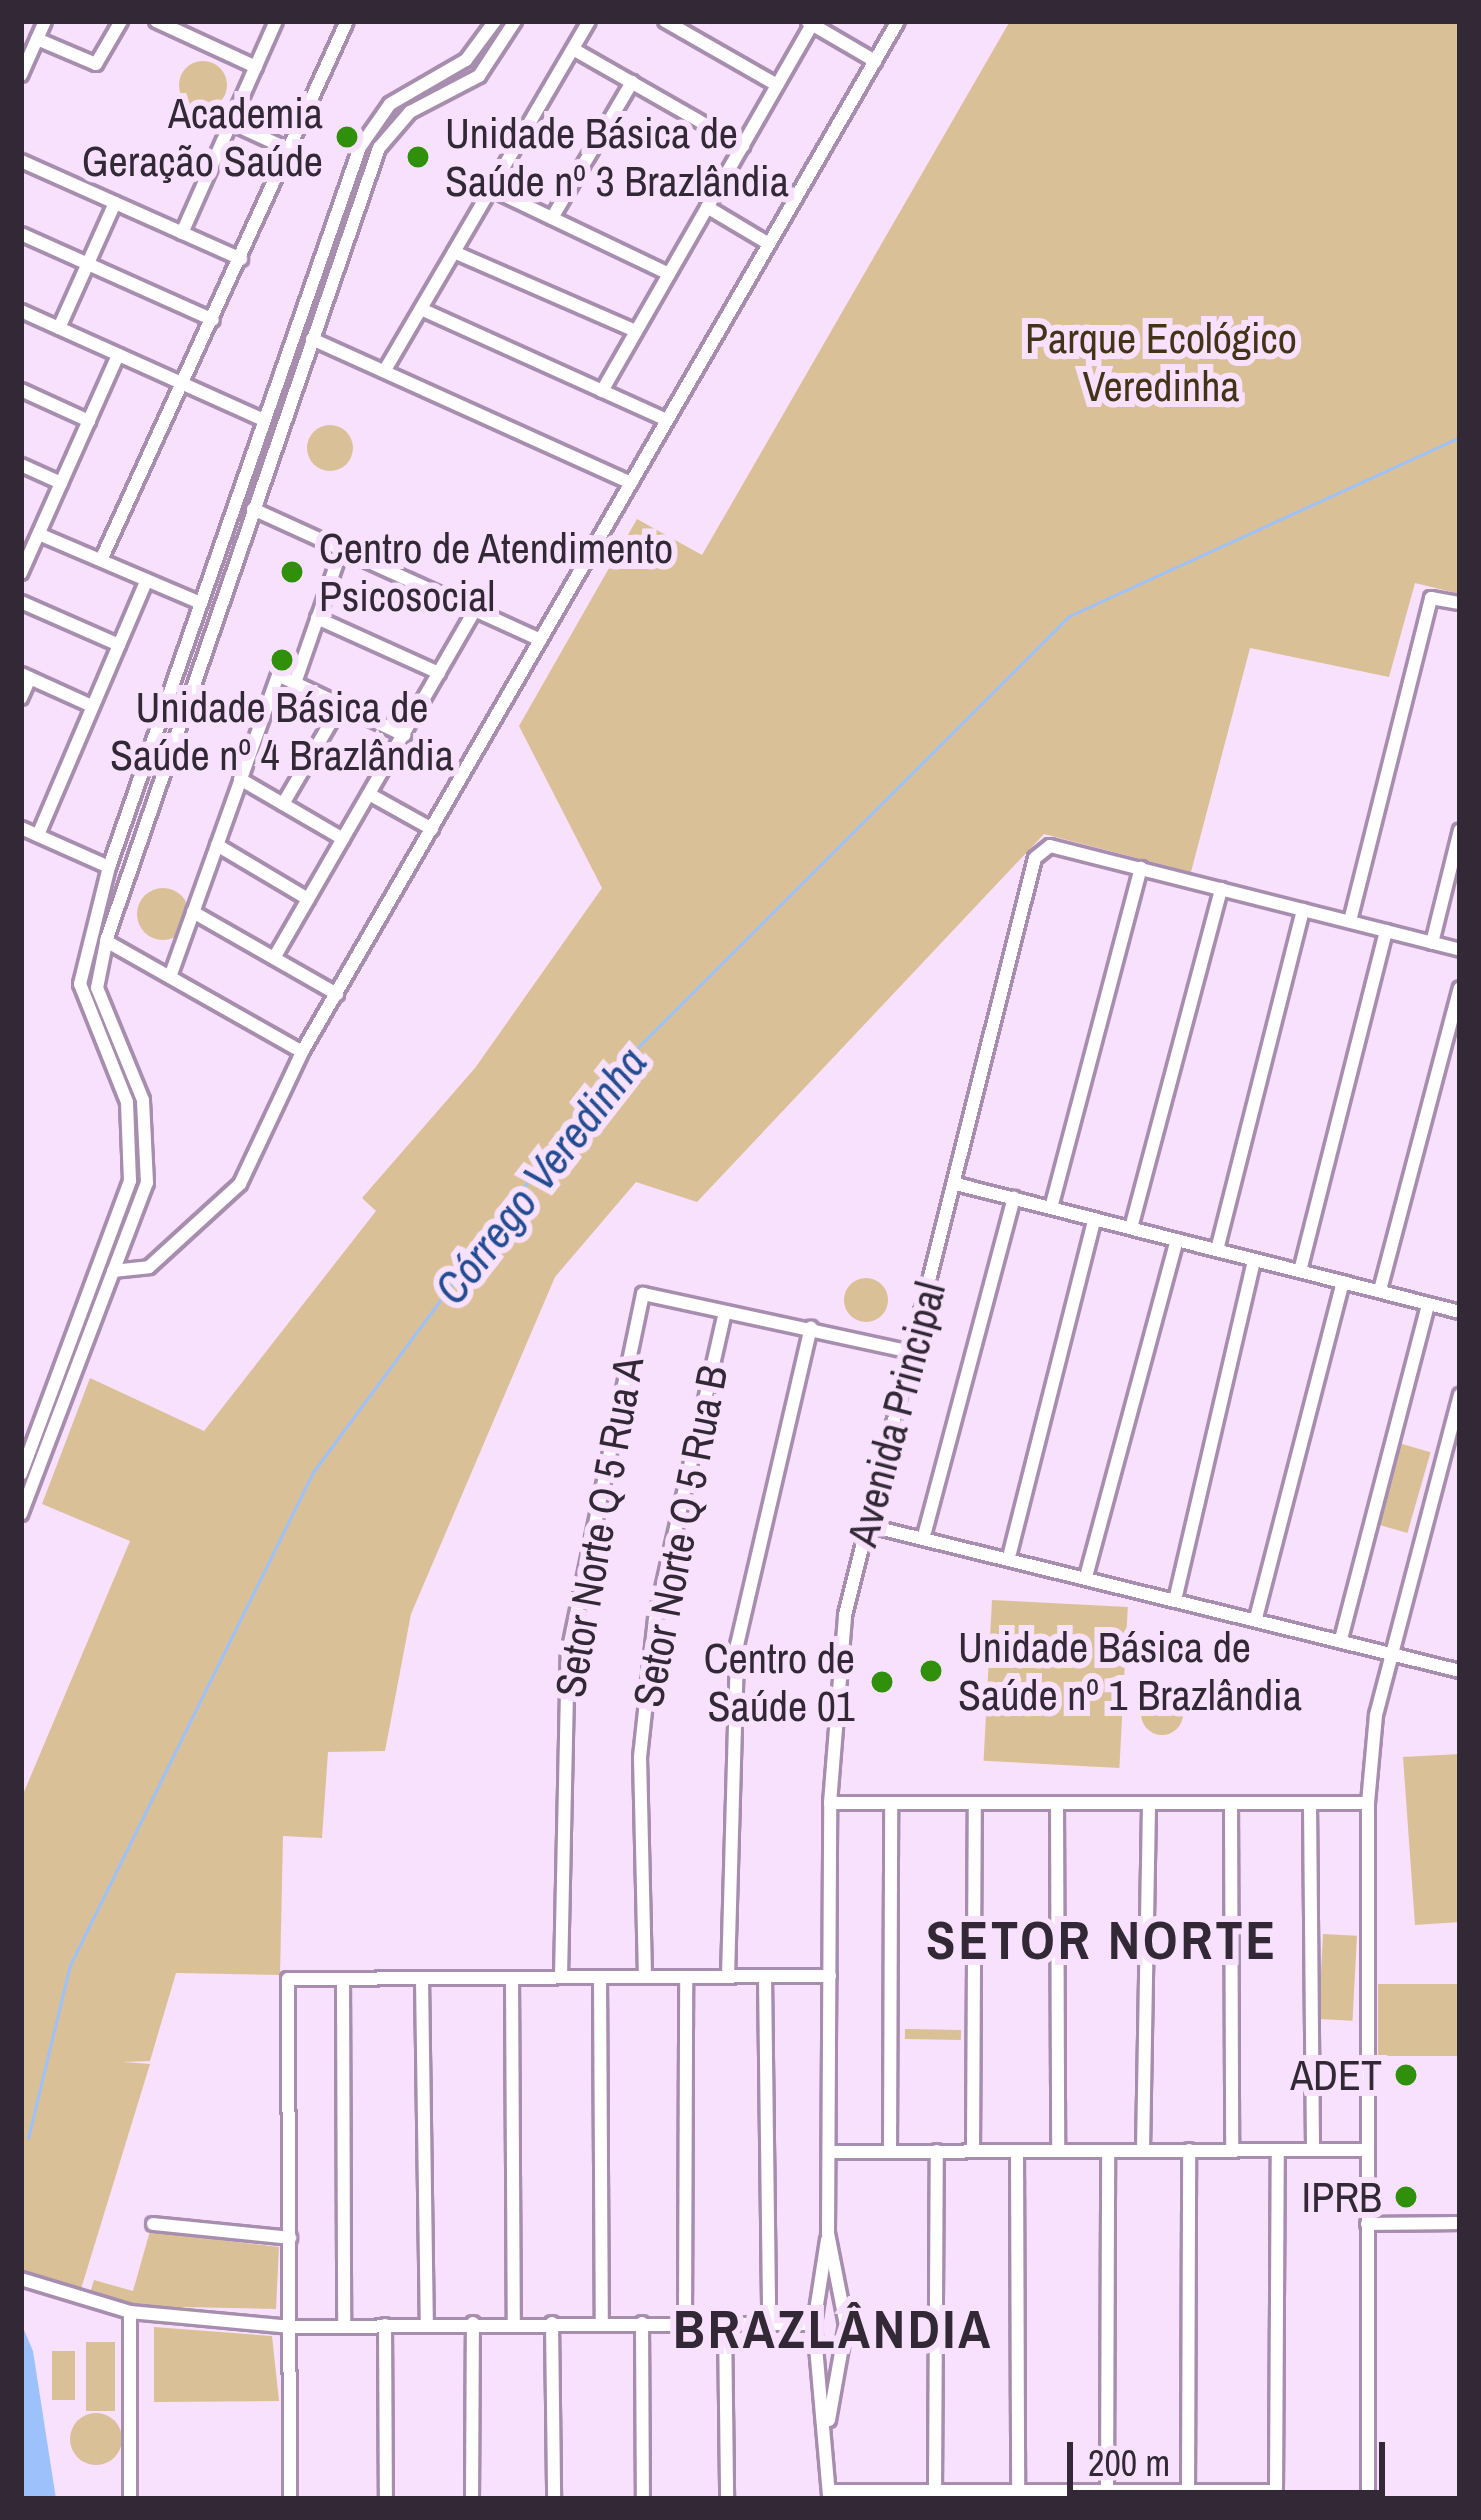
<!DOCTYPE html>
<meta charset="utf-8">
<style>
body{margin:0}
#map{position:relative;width:1481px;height:2520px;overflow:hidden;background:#f8e1fd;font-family:"Archivo Narrow",sans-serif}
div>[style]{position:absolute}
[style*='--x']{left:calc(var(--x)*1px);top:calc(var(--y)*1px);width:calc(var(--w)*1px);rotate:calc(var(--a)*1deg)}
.green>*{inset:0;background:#d9c097;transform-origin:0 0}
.round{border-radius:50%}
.water>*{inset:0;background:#9dc1fb}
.stream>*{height:3px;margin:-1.5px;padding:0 1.5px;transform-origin:1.5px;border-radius:1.5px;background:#9dc1fb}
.roads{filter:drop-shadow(3px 0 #a78eae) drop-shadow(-3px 0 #a78eae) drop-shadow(0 3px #a78eae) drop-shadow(0 -3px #a78eae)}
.minor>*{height:12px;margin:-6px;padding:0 6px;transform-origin:6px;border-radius:6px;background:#fff}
.dots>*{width:33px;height:33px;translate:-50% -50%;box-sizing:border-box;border:6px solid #f8e1fd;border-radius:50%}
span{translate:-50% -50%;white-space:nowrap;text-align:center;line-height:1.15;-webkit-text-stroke:12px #f8e1fd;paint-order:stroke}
.poi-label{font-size:42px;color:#332936}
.right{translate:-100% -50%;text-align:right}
.left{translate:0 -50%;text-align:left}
.park-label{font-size:42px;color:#433317}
.street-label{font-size:42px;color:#332936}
.water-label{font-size:45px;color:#244d91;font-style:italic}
.district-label{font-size:54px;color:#332936;font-weight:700;letter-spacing:3px}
.frame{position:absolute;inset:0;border:24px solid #332936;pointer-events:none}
.scale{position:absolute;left:1067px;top:2442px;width:318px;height:54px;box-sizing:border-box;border:6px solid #332936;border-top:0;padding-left:15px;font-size:36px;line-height:42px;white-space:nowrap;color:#332936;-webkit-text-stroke:9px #f8e1fd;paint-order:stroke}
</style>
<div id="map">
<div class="green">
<i style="clip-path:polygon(1010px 21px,1460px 21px,1460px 594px,1415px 583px,1389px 677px,1250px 648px,1191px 872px,1044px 834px,697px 1202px,636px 1182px,555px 1277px,411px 1614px,385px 1751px,328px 1752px,322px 1838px,283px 1836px,280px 1975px,176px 1973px,150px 2061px,123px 2062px,150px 2064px,81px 2289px,21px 2270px,21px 1799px,130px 1541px,42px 1504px,90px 1378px,204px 1431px,376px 1211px,362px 1198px,475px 1068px,602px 888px,519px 726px,637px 519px,702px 555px)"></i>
<i class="round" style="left:179px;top:61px;width:48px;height:48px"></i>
<i class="round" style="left:307px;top:425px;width:46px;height:46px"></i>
<i class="round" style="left:137px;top:888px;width:52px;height:52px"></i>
<i class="round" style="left:844px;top:1278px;width:44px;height:44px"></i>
<i style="left:1395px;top:1442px;width:37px;height:84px;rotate:16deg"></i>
<i style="left:992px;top:1600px;width:136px;height:161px;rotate:3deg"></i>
<i class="round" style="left:1141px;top:1693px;width:42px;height:42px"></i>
<i style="clip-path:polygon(1460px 1754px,1460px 1922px,1415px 1925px,1403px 1757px)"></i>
<i style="left:1323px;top:1934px;width:34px;height:85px;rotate:3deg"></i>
<i style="left:1378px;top:1984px;width:82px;height:72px"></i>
<i style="left:905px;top:2029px;width:56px;height:10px;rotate:1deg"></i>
<i style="clip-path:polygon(150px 2231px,279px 2247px,276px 2309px,132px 2306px,90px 2293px,94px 2280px,133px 2291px)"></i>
<i style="clip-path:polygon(154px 2327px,272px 2336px,279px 2401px,154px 2402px)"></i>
<i style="left:86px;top:2342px;width:29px;height:69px"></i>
<i style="left:52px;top:2351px;width:23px;height:49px"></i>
<i class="round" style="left:70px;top:2413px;width:52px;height:52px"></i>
</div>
<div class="water">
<i style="clip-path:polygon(21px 2323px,33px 2351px,56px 2499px,21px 2499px)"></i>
</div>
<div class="stream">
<i style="--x:28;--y:2138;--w:178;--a:-76.4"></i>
<i style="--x:70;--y:1965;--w:550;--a:-63.76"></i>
<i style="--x:313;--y:1472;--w:479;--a:-53.5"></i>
<i style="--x:598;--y:1087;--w:666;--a:-45"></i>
<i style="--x:1069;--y:616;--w:430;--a:-24.6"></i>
</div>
<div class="roads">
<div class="minor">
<i style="--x:156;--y:21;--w:110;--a:24.7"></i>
<i style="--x:665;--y:21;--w:129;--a:29.7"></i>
<i style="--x:808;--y:22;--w:78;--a:30.2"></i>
<i style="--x:37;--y:39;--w:64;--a:23"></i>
<i style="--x:96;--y:64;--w:50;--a:-59.8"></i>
<i style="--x:573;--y:49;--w:196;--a:29.7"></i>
<i style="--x:21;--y:75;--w:59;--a:-66"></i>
<i style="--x:231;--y:123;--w:65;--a:24.6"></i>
<i style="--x:21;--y:161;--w:241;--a:24"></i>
<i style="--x:491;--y:189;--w:197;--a:25.5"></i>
<i style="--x:707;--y:207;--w:72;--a:30.8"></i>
<i style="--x:552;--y:218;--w:158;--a:-59.5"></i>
<i style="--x:182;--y:233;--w:232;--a:-66.1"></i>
<i style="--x:21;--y:234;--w:210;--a:24.1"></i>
<i style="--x:454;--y:252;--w:198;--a:23.5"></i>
<i style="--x:421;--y:309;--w:270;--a:24.3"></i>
<i style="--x:21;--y:311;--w:266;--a:24.2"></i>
<i style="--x:59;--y:328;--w:137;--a:-65.9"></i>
<i style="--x:312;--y:339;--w:350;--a:24.3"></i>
<i style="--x:385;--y:370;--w:404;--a:-59.7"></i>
<i style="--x:21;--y:390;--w:75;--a:24.5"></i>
<i style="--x:602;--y:391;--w:423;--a:-60.2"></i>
<i style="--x:21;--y:465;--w:44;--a:24.2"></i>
<i style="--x:253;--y:509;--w:316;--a:24.5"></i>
<i style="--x:39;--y:534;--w:176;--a:23.1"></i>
<i style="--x:101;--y:560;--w:592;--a:-65.47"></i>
<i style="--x:21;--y:573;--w:239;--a:-66"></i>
<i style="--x:21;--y:602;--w:107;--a:23.7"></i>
<i style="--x:317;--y:618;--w:134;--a:24.3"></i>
<i style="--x:21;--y:674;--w:78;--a:24.3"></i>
<i style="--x:296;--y:680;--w:137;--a:-70.8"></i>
<i style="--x:21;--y:698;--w:22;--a:-66"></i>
<i style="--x:240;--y:779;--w:119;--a:30.2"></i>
<i style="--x:369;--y:794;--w:72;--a:29.1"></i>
<i style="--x:283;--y:804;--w:117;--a:-59.7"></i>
<i style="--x:21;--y:828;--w:96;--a:23.9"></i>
<i style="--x:38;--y:835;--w:277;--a:-66.9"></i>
<i style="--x:217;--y:845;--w:106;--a:30.7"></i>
<i style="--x:193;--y:912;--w:166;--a:29.7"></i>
<i style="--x:1350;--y:921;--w:333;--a:-75.9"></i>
<i style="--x:1431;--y:598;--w:29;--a:10"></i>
<i style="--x:106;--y:941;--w:225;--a:29.5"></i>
<i style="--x:1432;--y:943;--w:116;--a:-76.1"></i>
<i style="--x:274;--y:958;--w:402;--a:-60"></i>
<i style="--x:170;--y:977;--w:321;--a:-70.3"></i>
<i style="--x:278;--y:675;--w:140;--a:25.5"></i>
<i style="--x:956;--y:1184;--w:520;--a:14.25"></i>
<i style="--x:1051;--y:1208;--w:352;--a:-75.2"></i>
<i style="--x:1131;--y:1228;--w:351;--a:-75.1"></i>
<i style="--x:1217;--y:1250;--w:351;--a:-75.8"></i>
<i style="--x:113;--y:1271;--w:36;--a:-6"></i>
<i style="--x:149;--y:1267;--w:123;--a:-42.4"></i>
<i style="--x:240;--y:1184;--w:146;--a:-64.8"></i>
<i style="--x:302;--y:1052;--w:1191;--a:-59.97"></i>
<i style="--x:1300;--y:1271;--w:351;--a:-75.8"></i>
<i style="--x:1380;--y:1290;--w:312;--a:-75.2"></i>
<i style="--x:21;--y:1474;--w:313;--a:-69.6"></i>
<i style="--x:130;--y:1181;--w:79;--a:-92.2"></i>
<i style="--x:127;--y:1102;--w:127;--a:-111.7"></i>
<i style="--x:80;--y:984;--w:121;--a:-76.1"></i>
<i style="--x:109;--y:867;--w:762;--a:-70.78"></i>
<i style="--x:360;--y:147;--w:52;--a:-55.1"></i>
<i style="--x:390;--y:104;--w:88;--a:-30.1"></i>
<i style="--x:466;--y:60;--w:49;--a:-53.4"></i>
<i style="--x:21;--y:1514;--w:354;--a:-69.2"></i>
<i style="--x:147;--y:1183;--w:83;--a:-92.8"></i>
<i style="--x:143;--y:1100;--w:121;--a:-112.3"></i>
<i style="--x:97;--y:988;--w:51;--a:-78.7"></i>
<i style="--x:107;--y:938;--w:836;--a:-71"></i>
<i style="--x:379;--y:148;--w:48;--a:-49.3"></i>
<i style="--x:410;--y:112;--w:78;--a:-27.6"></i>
<i style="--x:479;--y:76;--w:66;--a:-56.8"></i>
<i style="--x:866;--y:1525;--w:612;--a:13.81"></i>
<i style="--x:925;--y:1532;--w:346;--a:-75.1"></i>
<i style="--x:1010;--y:1553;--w:343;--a:-75.8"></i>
<i style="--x:1087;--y:1573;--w:345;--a:-74.9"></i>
<i style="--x:1176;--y:1596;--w:345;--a:-76.9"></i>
<i style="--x:1256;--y:1618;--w:347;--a:-75.5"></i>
<i style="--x:1341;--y:1639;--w:346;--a:-75.4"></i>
<i style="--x:830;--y:1803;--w:538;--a:0"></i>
<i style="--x:1057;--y:1803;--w:348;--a:89.8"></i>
<i style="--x:1231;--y:1803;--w:347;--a:89.8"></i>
<i style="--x:1310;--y:1803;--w:347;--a:89.5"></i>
<i style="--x:728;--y:1976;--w:331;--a:-88.4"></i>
<i style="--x:737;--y:1645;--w:326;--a:-76.9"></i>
<i style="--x:765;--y:1976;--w:347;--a:89.3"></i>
<i style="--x:561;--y:1977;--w:324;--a:-88.8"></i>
<i style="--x:568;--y:1653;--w:367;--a:-78.2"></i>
<i style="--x:643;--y:1294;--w:275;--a:12.2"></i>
<i style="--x:600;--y:1977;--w:346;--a:89.7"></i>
<i style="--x:645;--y:1977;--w:220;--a:-91.3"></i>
<i style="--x:640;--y:1757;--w:138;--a:-83.8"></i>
<i style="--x:655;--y:1620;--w:315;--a:-77.2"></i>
<i style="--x:422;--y:1978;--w:346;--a:89.2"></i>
<i style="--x:512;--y:1978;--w:345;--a:89.7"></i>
<i style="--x:343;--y:1979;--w:346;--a:89.8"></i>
<i style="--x:1143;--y:2150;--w:347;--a:-89"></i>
<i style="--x:973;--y:2151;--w:348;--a:-89.7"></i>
<i style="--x:1017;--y:2151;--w:340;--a:89.8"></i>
<i style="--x:830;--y:2152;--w:537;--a:-0.21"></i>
<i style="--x:890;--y:2152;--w:349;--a:-89.8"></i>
<i style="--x:153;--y:2224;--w:138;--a:5.8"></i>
<i style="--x:1367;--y:2224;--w:93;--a:-0.6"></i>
<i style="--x:827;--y:2240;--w:85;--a:98.8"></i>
<i style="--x:814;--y:2324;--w:171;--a:85"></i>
<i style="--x:21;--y:2279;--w:114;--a:16.8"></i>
<i style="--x:130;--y:2312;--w:162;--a:5.3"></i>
<i style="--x:291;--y:2327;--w:523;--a:-0.33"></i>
<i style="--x:130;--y:2312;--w:187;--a:90"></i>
<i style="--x:552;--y:2323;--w:176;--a:89.3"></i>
<i style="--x:642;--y:2323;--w:176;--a:89.7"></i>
<i style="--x:725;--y:2323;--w:176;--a:89.3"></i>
<i style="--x:685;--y:2324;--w:347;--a:-89.8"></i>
<i style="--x:385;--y:2325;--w:174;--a:89.7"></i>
<i style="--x:829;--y:2420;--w:97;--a:-79.9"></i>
<i style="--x:846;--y:2325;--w:94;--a:-101.1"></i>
<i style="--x:828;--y:2233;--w:430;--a:-89.7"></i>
<i style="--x:830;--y:1803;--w:189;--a:-85.4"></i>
<i style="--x:845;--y:1615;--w:780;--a:-75.91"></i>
<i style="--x:1035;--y:858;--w:19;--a:-39"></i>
<i style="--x:1050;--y:846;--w:423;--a:14.2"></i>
<i style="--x:829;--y:2491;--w:447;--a:0"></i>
<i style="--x:1276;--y:2491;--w:341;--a:-89.7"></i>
<i style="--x:935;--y:2491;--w:340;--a:-89.7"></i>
<i style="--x:1107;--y:2491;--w:340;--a:-89.8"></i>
<i style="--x:1188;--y:2491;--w:341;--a:-89.8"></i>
<i style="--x:290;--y:2499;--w:520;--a:-90.22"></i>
<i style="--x:288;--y:1979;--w:542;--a:-0.32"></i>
<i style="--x:472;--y:2499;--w:176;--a:-89.7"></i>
<i style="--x:1368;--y:2499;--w:696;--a:-90"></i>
<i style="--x:1368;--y:1803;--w:88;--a:-84.8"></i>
<i style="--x:1376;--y:1715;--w:331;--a:-75.3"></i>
</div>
</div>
<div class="dots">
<i style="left:347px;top:137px;background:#30900b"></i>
<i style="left:418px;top:157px;background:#30900b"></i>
<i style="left:292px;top:572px;background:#30900b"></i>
<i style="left:282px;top:660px;background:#30900b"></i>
<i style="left:931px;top:1671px;background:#30900b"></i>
<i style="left:882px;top:1682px;background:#30900b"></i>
<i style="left:1406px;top:2075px;background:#30900b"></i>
<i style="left:1406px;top:2197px;background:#30900b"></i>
</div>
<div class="poi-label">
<span class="right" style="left:323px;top:137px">Academia<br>Geração Saúde</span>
<span class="left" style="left:445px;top:157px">Unidade Básica de<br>Saúde nº 3 Brazlândia</span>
<span class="left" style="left:319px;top:572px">Centro de Atendimento<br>Psicosocial</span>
<span style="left:282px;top:731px">Unidade Básica de<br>Saúde nº 4 Brazlândia</span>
<span class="left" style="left:958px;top:1671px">Unidade Básica de<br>Saúde nº 1 Brazlândia</span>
<span class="right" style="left:855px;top:1682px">Centro de<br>Saúde 01</span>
<span class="right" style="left:1382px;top:2075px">ADET</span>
<span class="right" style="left:1382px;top:2197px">IPRB</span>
</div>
<div class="park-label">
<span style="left:1161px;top:362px">Parque Ecológico<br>Veredinha</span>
</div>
<div class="street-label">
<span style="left:896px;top:1414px;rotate:-75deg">Avenida Principal</span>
<span style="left:599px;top:1527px;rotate:-80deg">Setor Norte Q 5 Rua A</span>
<span style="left:680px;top:1536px;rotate:-79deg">Setor Norte Q 5 Rua B</span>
</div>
<div class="water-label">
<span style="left:540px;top:1175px;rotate:-52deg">Córrego Veredinha</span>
</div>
<div class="district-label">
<span style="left:1102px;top:1940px">SETOR NORTE</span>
<span style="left:833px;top:2329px">BRAZLÂNDIA</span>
</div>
<div class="frame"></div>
<div class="scale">200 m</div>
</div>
